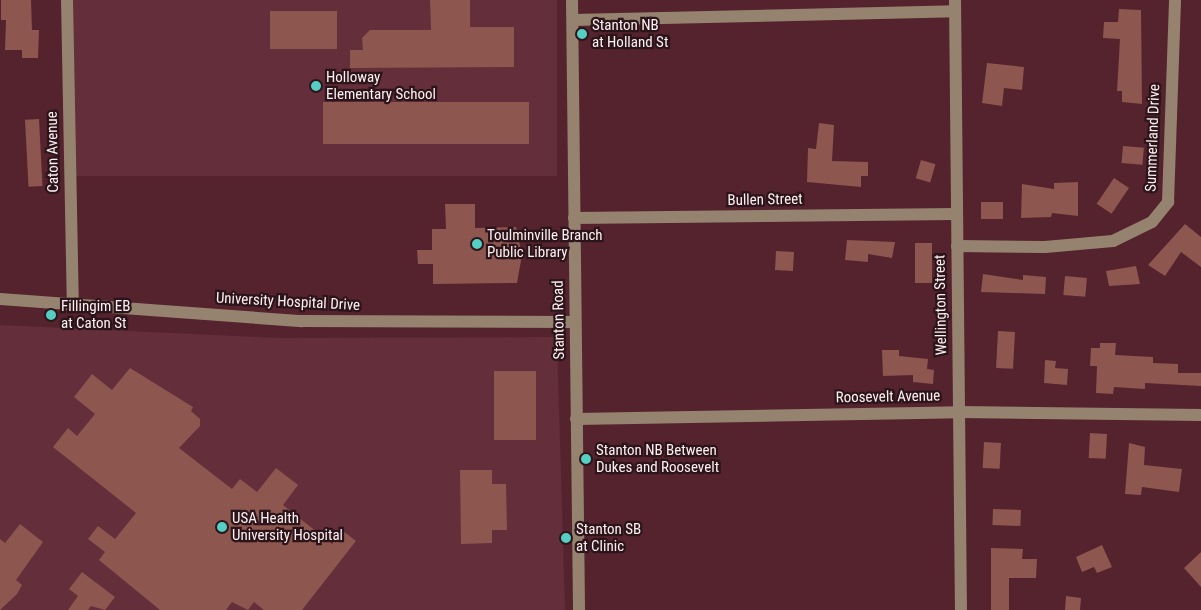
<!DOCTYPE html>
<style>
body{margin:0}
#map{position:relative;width:1201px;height:610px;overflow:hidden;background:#55232e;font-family:"Roboto Condensed",sans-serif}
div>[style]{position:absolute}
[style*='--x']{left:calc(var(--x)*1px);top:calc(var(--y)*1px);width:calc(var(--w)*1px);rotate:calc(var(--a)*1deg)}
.built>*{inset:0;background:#652e3b;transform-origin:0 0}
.building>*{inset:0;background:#8d564e;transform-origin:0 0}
.minor>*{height:12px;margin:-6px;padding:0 6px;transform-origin:6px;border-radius:6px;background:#96836f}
.dots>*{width:14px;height:14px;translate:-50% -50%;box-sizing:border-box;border:2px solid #2c151a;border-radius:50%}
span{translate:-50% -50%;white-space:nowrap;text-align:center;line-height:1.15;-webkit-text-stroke:4.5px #2c151a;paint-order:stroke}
.poi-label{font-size:15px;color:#fef0f2}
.left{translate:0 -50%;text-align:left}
.street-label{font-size:15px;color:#fef0f2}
</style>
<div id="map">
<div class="built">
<i style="left:73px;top:0;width:484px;height:176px"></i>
<i style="clip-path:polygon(0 325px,278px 338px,553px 337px,557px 342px,565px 610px,0 610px)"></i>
</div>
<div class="building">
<i style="clip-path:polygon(1px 0,31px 0,32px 30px,39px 30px,38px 58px,22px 58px,22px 50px,5px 50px,6px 20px,1px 20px)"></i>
<i style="clip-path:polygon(430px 0,470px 0,470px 27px,514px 27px,514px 67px,350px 68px,350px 50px,363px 50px,362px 38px,370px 30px,431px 30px)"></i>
<i style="clip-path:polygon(1119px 9px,1141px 10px,1142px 104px,1122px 102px,1122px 91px,1117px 91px,1120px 39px,1103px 38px,1104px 22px,1118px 22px)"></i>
<i style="left:270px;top:11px;width:67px;height:38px"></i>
<i style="clip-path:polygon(987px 63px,1024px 67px,1022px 90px,1004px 88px,1002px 106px,982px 103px)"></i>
<i style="left:323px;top:102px;width:206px;height:42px"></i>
<i style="left:39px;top:119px;width:67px;height:14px;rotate:87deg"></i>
<i style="clip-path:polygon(819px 123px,834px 125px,832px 161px,868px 162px,868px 176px,861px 176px,861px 187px,807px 182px,808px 148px,816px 149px)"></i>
<i style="left:1123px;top:146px;width:21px;height:17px;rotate:5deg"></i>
<i style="left:921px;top:160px;width:15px;height:19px;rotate:16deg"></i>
<i style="left:1114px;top:178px;width:18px;height:31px;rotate:34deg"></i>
<i style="clip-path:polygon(1078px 182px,1078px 216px,1052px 213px,1051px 217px,1021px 218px,1022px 184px,1054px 189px,1054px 183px)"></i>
<i style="left:981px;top:202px;width:22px;height:17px"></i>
<i style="clip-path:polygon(445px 204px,475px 204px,475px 228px,516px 227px,522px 255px,517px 283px,433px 284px,433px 264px,418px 264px,417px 250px,432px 250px,432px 229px,446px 229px)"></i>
<i style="clip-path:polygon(1185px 224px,1201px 237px,1201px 267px,1181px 252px,1165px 276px,1148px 265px)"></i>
<i style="clip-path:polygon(847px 240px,895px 242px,892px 258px,868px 254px,868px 262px,845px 260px)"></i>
<i style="left:915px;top:243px;width:17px;height:40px"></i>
<i style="left:776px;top:251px;width:18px;height:19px;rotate:3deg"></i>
<i style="clip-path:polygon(1136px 266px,1140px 284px,1109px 286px,1106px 271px)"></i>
<i style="clip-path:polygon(983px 274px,1023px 280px,1023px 275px,1046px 277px,1045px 294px,981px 292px)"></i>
<i style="left:1065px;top:276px;width:22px;height:19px;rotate:5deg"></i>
<i style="left:998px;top:331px;width:17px;height:37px;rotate:3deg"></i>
<i style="clip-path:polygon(1100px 343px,1116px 343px,1115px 355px,1153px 357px,1153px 363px,1178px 364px,1178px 373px,1201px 373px,1201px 386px,1145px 383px,1145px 389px,1114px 387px,1113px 394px,1096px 393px,1097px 366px,1090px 366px,1091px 348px,1100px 348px)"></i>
<i style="clip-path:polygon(882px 350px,899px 350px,899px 356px,928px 359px,927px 369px,934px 370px,933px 384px,913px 382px,913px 375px,883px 376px)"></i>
<i style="clip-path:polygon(1045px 360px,1056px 361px,1055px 368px,1068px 369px,1067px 385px,1044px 383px)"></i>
<i style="clip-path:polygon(130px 368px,193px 407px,191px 411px,200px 419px,200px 426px,179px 448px,232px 489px,240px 479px,257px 492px,276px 468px,298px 485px,283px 505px,332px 544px,343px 531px,356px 541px,302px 610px,264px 610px,254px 602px,248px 610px,232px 602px,226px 610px,160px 610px,99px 560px,105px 552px,88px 539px,98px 526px,115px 539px,136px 513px,53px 447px,68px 428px,77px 436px,95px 414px,74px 397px,92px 374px,112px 390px)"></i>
<i style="left:494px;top:371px;width:42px;height:69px"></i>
<i style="left:1090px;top:433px;width:17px;height:25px;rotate:3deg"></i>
<i style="left:984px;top:442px;width:17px;height:26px;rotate:3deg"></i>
<i style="clip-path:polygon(1129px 443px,1145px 447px,1144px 465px,1182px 469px,1179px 492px,1142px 487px,1141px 495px,1125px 494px)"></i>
<i style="clip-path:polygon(460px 470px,492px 470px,492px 484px,506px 484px,507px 530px,492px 530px,492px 543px,461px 544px)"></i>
<i style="left:993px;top:509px;width:28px;height:16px;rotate:2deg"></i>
<i style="clip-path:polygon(20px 524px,43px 542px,16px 580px,22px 585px,17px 594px,0 610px,0 539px,5px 543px)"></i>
<i style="clip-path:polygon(1102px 545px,1112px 567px,1097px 573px,1094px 567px,1082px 572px,1076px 557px)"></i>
<i style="clip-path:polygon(991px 548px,1023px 549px,1022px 559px,1037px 559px,1036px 578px,1009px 578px,1009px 610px,991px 610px)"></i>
<i style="clip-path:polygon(1201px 552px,1201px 587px,1184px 568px)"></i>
<i style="clip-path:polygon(82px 572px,115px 597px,105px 610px,91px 606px,88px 610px,68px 610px,78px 596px,69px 589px)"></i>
<i style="clip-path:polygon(1066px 596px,1081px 598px,1080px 610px,1065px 610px)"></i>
</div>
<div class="minor">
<i style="--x:67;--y:0;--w:304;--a:88.9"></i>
<i style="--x:572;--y:0;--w:610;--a:89.34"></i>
<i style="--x:955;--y:0;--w:610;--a:89.44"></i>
<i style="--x:573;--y:20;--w:382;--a:-1.3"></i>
<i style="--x:574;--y:218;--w:382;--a:-0.6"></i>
<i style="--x:957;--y:246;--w:88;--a:0.7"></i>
<i style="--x:1045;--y:247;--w:68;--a:-5"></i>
<i style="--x:1113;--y:241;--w:43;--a:-26"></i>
<i style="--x:1152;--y:222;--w:26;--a:-51"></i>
<i style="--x:1168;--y:202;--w:202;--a:-88"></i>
<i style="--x:0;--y:299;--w:303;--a:4.2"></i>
<i style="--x:302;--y:321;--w:273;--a:0.2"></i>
<i style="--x:576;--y:419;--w:384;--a:-1"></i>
<i style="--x:960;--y:412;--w:241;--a:0.7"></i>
</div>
<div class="dots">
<i style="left:582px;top:34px;background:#55cec4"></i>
<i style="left:316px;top:86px;background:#55cec4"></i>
<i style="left:477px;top:244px;background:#55cec4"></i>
<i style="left:51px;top:315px;background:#55cec4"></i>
<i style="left:586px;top:459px;background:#55cec4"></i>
<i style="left:222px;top:527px;background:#55cec4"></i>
<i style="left:566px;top:538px;background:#55cec4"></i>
</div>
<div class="poi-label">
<span class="left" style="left:592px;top:34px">Stanton NB<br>at Holland St</span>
<span class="left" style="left:326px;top:86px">Holloway<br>Elementary School</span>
<span class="left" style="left:487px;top:244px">Toulminville Branch<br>Public Library</span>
<span class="left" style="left:61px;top:315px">Fillingim EB<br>at Caton St</span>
<span class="left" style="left:596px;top:459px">Stanton NB Between<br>Dukes and Roosevelt</span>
<span class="left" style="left:232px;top:527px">USA Health<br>University Hospital</span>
<span class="left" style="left:576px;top:538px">Stanton SB<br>at Clinic</span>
</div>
<div class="street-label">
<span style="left:1153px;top:138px;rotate:-88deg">Summerland Drive</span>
<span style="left:53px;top:152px;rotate:-91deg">Caton Avenue</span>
<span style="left:765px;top:200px;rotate:-1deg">Bullen Street</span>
<span style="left:288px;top:302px;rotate:3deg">University Hospital Drive</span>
<span style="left:941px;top:305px;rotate:-91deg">Wellington Street</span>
<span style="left:559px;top:320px;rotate:-91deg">Stanton Road</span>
<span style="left:888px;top:397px;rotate:-1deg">Roosevelt Avenue</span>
</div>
</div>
